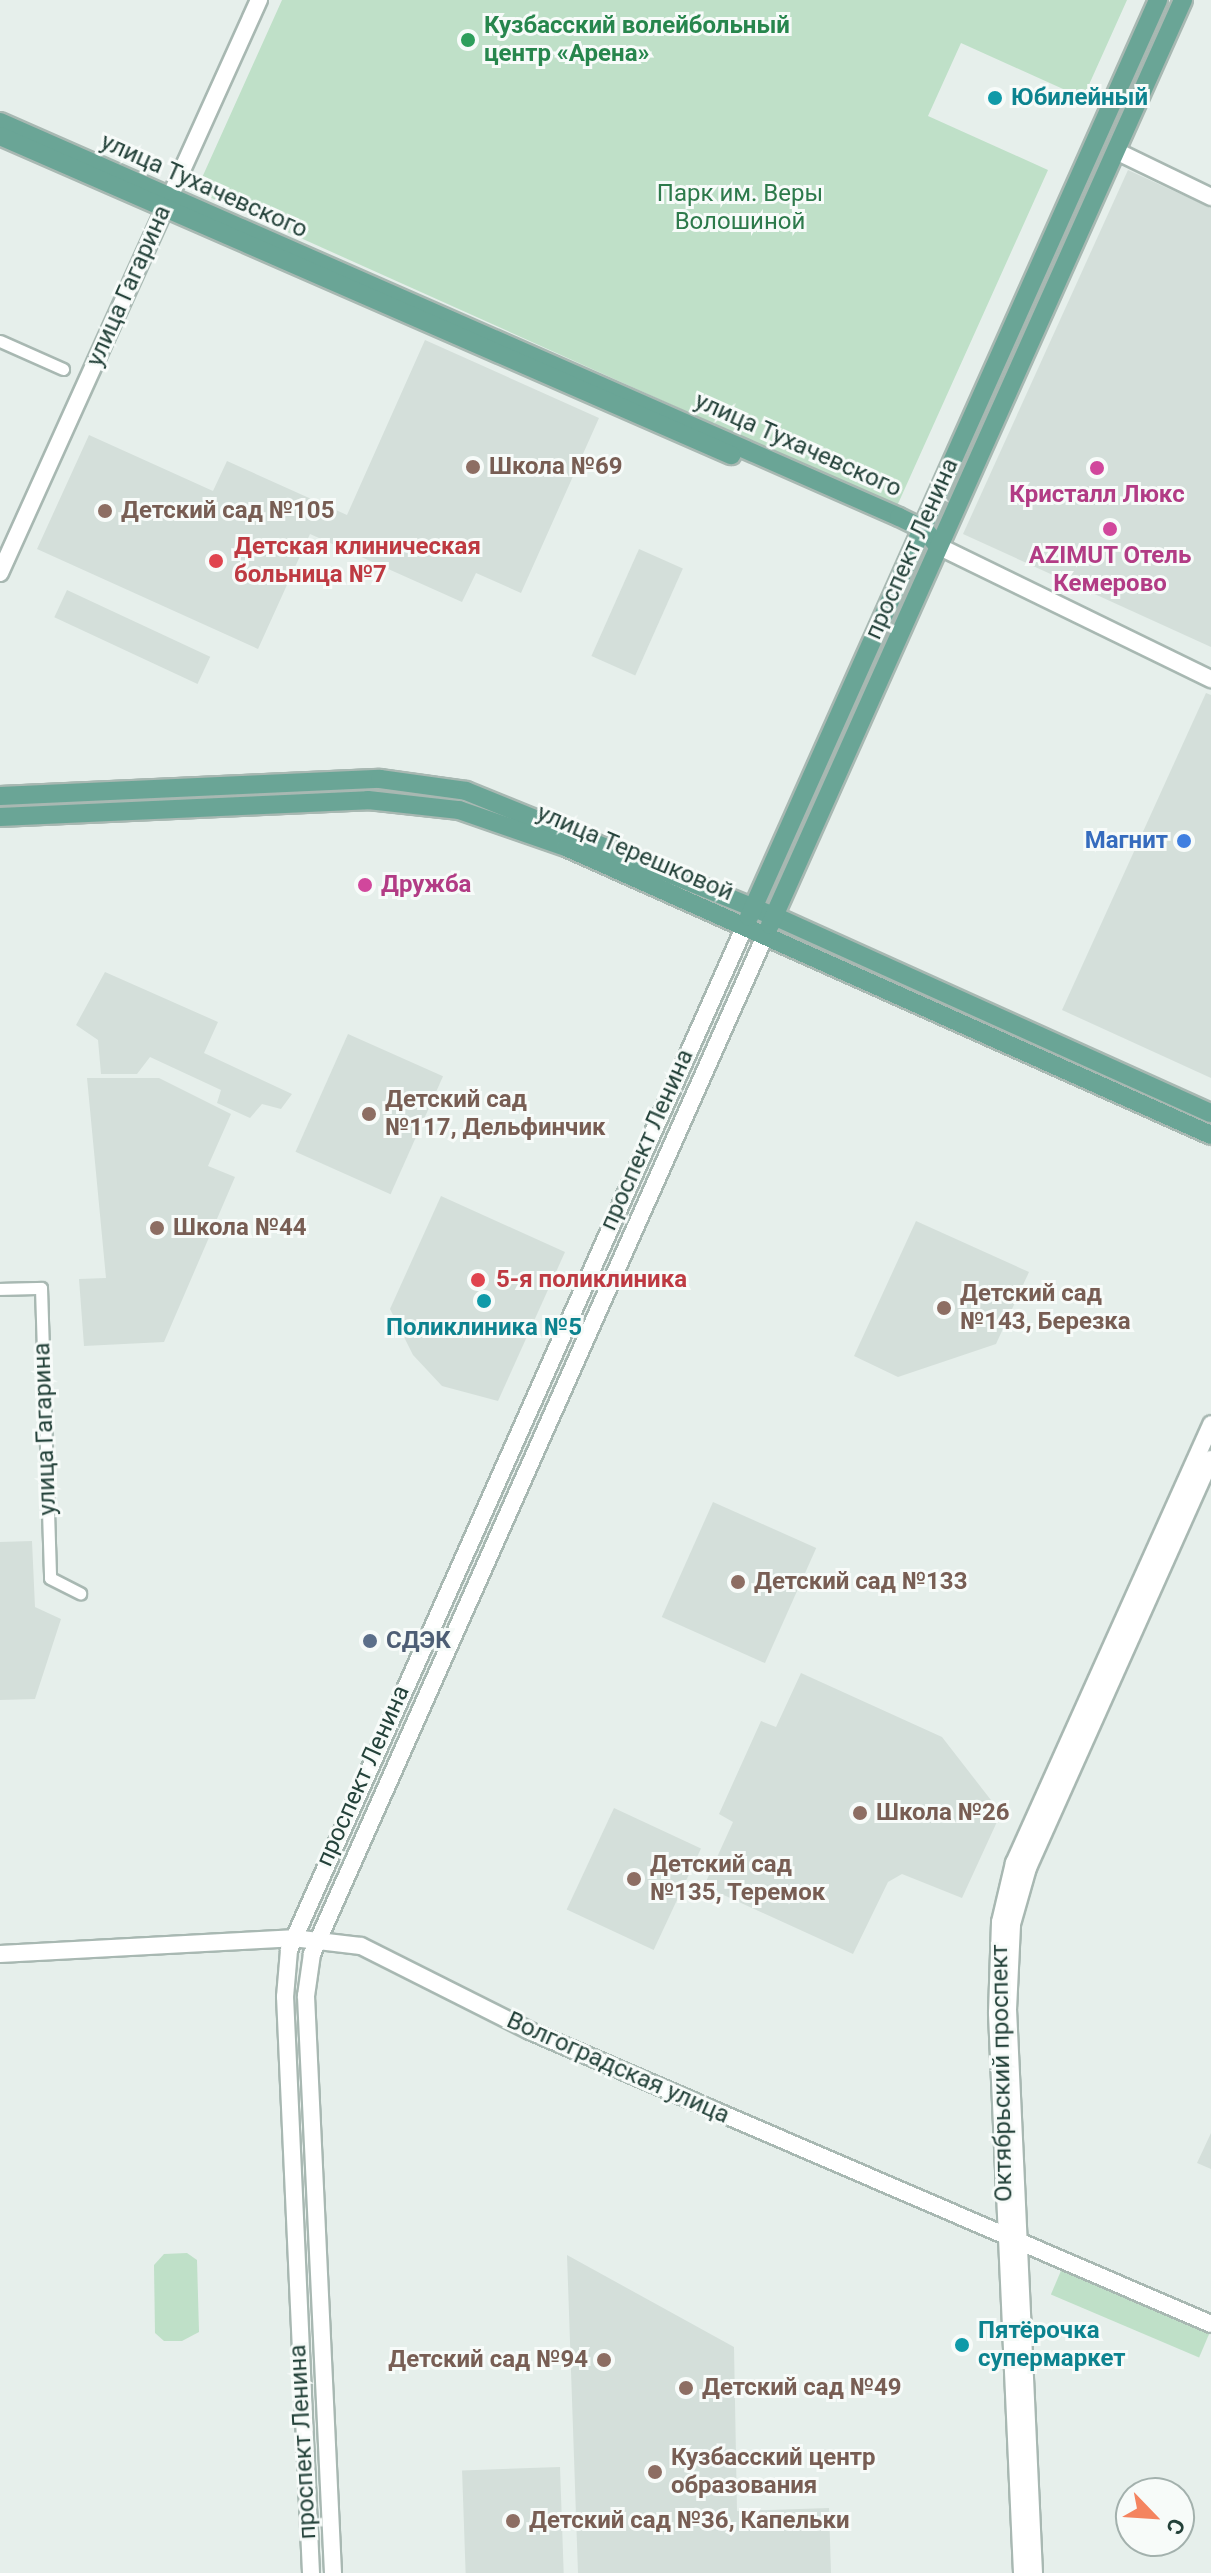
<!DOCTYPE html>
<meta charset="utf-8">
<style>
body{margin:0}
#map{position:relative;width:1211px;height:2573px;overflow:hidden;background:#e6efeb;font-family:Roboto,sans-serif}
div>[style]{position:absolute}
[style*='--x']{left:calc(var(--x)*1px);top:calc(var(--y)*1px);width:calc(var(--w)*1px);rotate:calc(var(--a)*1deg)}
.built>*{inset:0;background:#d4dfda;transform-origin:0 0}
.green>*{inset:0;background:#bfe0c8;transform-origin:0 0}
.roads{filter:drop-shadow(2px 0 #a8b8b2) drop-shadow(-2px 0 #a8b8b2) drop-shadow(0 2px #a8b8b2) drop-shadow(0 -2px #a8b8b2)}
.street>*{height:11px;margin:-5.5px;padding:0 5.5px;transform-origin:5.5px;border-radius:5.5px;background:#fff}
.secondary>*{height:16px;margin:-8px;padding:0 8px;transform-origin:8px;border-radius:8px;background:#fff}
.primary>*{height:18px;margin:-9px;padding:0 9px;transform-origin:9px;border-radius:9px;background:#6aa596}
.dots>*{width:22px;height:22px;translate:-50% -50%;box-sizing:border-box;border:4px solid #f7fbf9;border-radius:50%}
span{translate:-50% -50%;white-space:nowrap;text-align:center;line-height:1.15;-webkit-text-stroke:6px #f7fbf9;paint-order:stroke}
.leisure-label{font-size:24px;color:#27864d;font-weight:700}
.left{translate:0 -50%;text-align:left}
.culture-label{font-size:24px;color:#0d838f;font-weight:700}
.street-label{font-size:24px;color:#24423a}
.park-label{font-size:24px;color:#2d7a4b}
.education-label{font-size:24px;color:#785e54;font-weight:700}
.right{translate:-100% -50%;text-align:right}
.hotel-label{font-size:24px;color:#b23c85;font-weight:700}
.health-label{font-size:24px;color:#be3a42;font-weight:700}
.shop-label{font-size:24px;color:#366cbe;font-weight:700}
.service-label{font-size:24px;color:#4e5e75;font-weight:700}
.north{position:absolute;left:1115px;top:2477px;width:80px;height:80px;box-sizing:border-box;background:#f7fbf9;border:2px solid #a3b1ad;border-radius:50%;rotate:115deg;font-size:22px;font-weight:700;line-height:32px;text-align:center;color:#24423a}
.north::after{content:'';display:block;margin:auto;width:28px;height:36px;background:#f4845f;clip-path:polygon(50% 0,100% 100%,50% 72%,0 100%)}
</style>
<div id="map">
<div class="built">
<i style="clip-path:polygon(1128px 170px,1211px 208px,1211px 647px,963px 534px)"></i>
<i style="clip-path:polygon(425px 340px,599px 418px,521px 593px,476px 573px,462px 602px,310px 534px,258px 649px,37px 549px,89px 435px,213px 491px,227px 461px,347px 515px)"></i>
<i style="left:639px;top:549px;width:48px;height:117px;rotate:24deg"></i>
<i style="left:67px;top:590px;width:158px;height:30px;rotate:25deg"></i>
<i style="clip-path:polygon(1206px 693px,1211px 695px,1211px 1078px,1062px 1010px)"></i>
<i style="clip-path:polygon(105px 972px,218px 1022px,204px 1053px,292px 1094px,281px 1109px,262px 1104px,250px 1118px,217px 1103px,221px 1090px,150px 1057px,137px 1074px,101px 1074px,98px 1040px,76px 1025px)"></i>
<i style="left:348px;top:1034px;width:104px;height:129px;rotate:24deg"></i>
<i style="clip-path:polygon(87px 1078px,159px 1078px,231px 1114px,208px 1166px,235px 1177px,164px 1342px,84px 1346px,79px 1279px,106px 1278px)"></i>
<i style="clip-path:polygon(441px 1196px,565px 1252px,498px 1401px,442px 1386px,413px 1355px,390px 1309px)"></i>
<i style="clip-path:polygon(916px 1221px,1029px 1272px,996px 1344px,898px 1377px,854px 1356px)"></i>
<i style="left:713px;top:1502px;width:113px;height:126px;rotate:24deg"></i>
<i style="clip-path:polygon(32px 1541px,35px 1607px,61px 1619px,35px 1699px,0 1700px,0 1542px)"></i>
<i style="clip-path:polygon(801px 1673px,942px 1737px,1001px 1813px,962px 1898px,902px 1874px,888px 1882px,853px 1954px,704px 1886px,733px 1822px,719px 1814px,761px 1721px,776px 1727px)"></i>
<i style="left:614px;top:1808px;width:96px;height:112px;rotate:25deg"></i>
<i style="clip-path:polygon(1211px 2133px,1211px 2169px,1197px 2163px)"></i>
<i style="clip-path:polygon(567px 2255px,734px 2347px,737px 2511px,829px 2508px,831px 2573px,578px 2573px)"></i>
<i style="left:560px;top:2467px;width:106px;height:98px;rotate:88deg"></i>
</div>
<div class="green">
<i style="clip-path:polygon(282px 0,1127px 0,1083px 98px,961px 43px,928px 116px,1048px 170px,897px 506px,196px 191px)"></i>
<i style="clip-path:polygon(187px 2253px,197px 2260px,199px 2332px,182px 2341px,164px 2341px,155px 2333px,154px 2265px,164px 2254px)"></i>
<i style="left:1063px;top:2266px;width:161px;height:31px;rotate:23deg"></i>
</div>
<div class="roads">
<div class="street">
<i style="--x:0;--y:341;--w:69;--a:24"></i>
<i style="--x:0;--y:1289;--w:41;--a:-1.4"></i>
<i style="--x:41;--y:1288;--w:290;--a:88.2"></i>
<i style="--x:50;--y:1578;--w:34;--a:27"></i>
</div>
<div class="secondary">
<i style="--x:1116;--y:151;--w:106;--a:25.8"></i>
<i style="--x:938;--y:546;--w:304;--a:26"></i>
<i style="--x:0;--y:573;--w:629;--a:-65.68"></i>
<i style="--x:0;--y:1954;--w:293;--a:-3.1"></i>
<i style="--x:293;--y:1938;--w:68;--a:6.7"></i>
<i style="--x:361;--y:1946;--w:189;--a:26.7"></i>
<i style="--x:530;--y:2031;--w:741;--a:23.28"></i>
<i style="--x:311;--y:2573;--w:577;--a:-92.58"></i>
<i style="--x:285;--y:1997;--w:47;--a:-85.1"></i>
<i style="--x:289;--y:1950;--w:1121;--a:-66"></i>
<i style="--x:333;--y:2573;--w:578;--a:-92.68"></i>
<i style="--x:306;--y:1996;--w:42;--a:-81.9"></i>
<i style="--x:312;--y:1954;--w:1114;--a:-66.01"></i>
<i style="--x:1022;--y:2573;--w:561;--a:-92.56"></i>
<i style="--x:997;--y:2013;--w:91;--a:-88.1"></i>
<i style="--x:1000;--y:1922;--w:61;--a:-76.7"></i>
<i style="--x:1014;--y:1863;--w:481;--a:-65.8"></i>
<i style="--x:1034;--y:2573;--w:564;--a:-92.64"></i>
<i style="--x:1008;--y:2010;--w:86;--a:-87.3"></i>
<i style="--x:1012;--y:1924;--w:58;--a:-74.1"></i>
<i style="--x:1028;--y:1868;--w:448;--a:-65.9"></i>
</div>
<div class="primary">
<i style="--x:0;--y:122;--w:982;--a:23.72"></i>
<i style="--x:899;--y:517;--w:28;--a:26"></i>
<i style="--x:924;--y:529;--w:22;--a:51"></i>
<i style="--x:0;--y:136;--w:798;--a:23.58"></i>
<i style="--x:0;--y:796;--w:380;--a:-2.6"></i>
<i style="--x:380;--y:779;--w:87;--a:7.9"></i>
<i style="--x:466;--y:791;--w:332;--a:22.1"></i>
<i style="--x:774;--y:916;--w:479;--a:24.3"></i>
<i style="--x:0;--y:817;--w:368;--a:-2.6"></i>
<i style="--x:368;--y:800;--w:92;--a:6.3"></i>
<i style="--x:459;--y:810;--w:113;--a:19.1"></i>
<i style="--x:566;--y:847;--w:706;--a:24.06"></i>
<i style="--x:749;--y:917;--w:1004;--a:-65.96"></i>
<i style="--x:770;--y:925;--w:1013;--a:-65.94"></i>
</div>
</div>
<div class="dots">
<i style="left:468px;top:40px;background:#2e9e5b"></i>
<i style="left:995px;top:98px;background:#0f9aa8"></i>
<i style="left:473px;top:467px;background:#8d6e63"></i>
<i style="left:1097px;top:468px;background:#d1479c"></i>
<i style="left:105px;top:511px;background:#8d6e63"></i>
<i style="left:1110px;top:529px;background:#d1479c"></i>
<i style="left:216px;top:561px;background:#e0444e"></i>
<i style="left:1184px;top:841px;background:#3f7fe0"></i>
<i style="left:365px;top:885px;background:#d1479c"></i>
<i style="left:369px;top:1114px;background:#8d6e63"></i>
<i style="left:157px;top:1228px;background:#8d6e63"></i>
<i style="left:478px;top:1280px;background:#e0444e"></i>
<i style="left:484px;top:1301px;background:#0f9aa8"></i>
<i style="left:944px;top:1308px;background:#8d6e63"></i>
<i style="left:738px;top:1582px;background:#8d6e63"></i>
<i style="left:370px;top:1641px;background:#5c6f8a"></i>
<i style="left:860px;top:1813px;background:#8d6e63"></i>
<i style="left:634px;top:1879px;background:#8d6e63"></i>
<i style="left:962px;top:2345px;background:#0f9aa8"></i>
<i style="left:604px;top:2360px;background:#8d6e63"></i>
<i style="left:686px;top:2388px;background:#8d6e63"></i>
<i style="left:655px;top:2472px;background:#8d6e63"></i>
<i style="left:513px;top:2521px;background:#8d6e63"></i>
</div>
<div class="leisure-label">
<span class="left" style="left:484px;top:40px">Кузбасский волейбольный<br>центр «Арена»</span>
</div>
<div class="culture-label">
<span class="left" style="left:1011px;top:98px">Юбилейный</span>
<span style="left:484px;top:1328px">Поликлиника №5</span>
<span class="left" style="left:978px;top:2345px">Пятёрочка<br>супермаркет</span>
</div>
<div class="street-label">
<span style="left:204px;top:186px;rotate:24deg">улица Тухачевского</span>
<span style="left:129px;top:286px;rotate:-66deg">улица Гагарина</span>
<span style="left:798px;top:445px;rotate:24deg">улица Тухачевского</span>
<span style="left:912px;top:549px;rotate:-66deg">проспект Ленина</span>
<span style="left:635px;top:853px;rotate:23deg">улица Терешковой</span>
<span style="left:647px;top:1140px;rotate:-66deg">проспект Ленина</span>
<span style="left:45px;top:1429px;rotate:-92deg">улица Гагарина</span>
<span style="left:363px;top:1776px;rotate:-66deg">проспект Ленина</span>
<span style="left:618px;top:2068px;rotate:24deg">Волгоградская улица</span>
<span style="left:1002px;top:2073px;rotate:-91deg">Октябрьский проспект</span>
<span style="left:303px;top:2442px;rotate:-93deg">проспект Ленина</span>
</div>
<div class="park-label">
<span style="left:740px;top:208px">Парк им. Веры<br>Волошиной</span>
</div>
<div class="education-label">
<span class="left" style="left:489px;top:467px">Школа №69</span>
<span class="left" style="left:121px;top:511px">Детский сад №105</span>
<span class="left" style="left:385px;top:1114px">Детский сад<br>№117, Дельфинчик</span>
<span class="left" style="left:173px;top:1228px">Школа №44</span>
<span class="left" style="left:960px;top:1308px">Детский сад<br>№143, Березка</span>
<span class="left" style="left:754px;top:1582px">Детский сад №133</span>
<span class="left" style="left:876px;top:1813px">Школа №26</span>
<span class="left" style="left:650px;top:1879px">Детский сад<br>№135, Теремок</span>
<span class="right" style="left:588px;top:2360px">Детский сад №94</span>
<span class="left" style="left:702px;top:2388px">Детский сад №49</span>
<span class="left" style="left:671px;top:2472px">Кузбасский центр<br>образования</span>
<span class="left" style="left:529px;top:2521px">Детский сад №36, Капельки</span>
</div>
<div class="hotel-label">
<span style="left:1097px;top:495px">Кристалл Люкс</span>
<span style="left:1110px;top:570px">AZIMUT Отель<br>Кемерово</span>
<span class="left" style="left:381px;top:885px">Дружба</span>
</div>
<div class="health-label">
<span class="left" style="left:234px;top:561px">Детская клиническая<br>больница №7</span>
<span class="left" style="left:496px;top:1280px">5-я поликлиника</span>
</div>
<div class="shop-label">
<span class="right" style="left:1168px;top:841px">Магнит</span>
</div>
<div class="service-label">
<span class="left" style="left:386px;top:1641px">СДЭК</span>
</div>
<div class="north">С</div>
</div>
